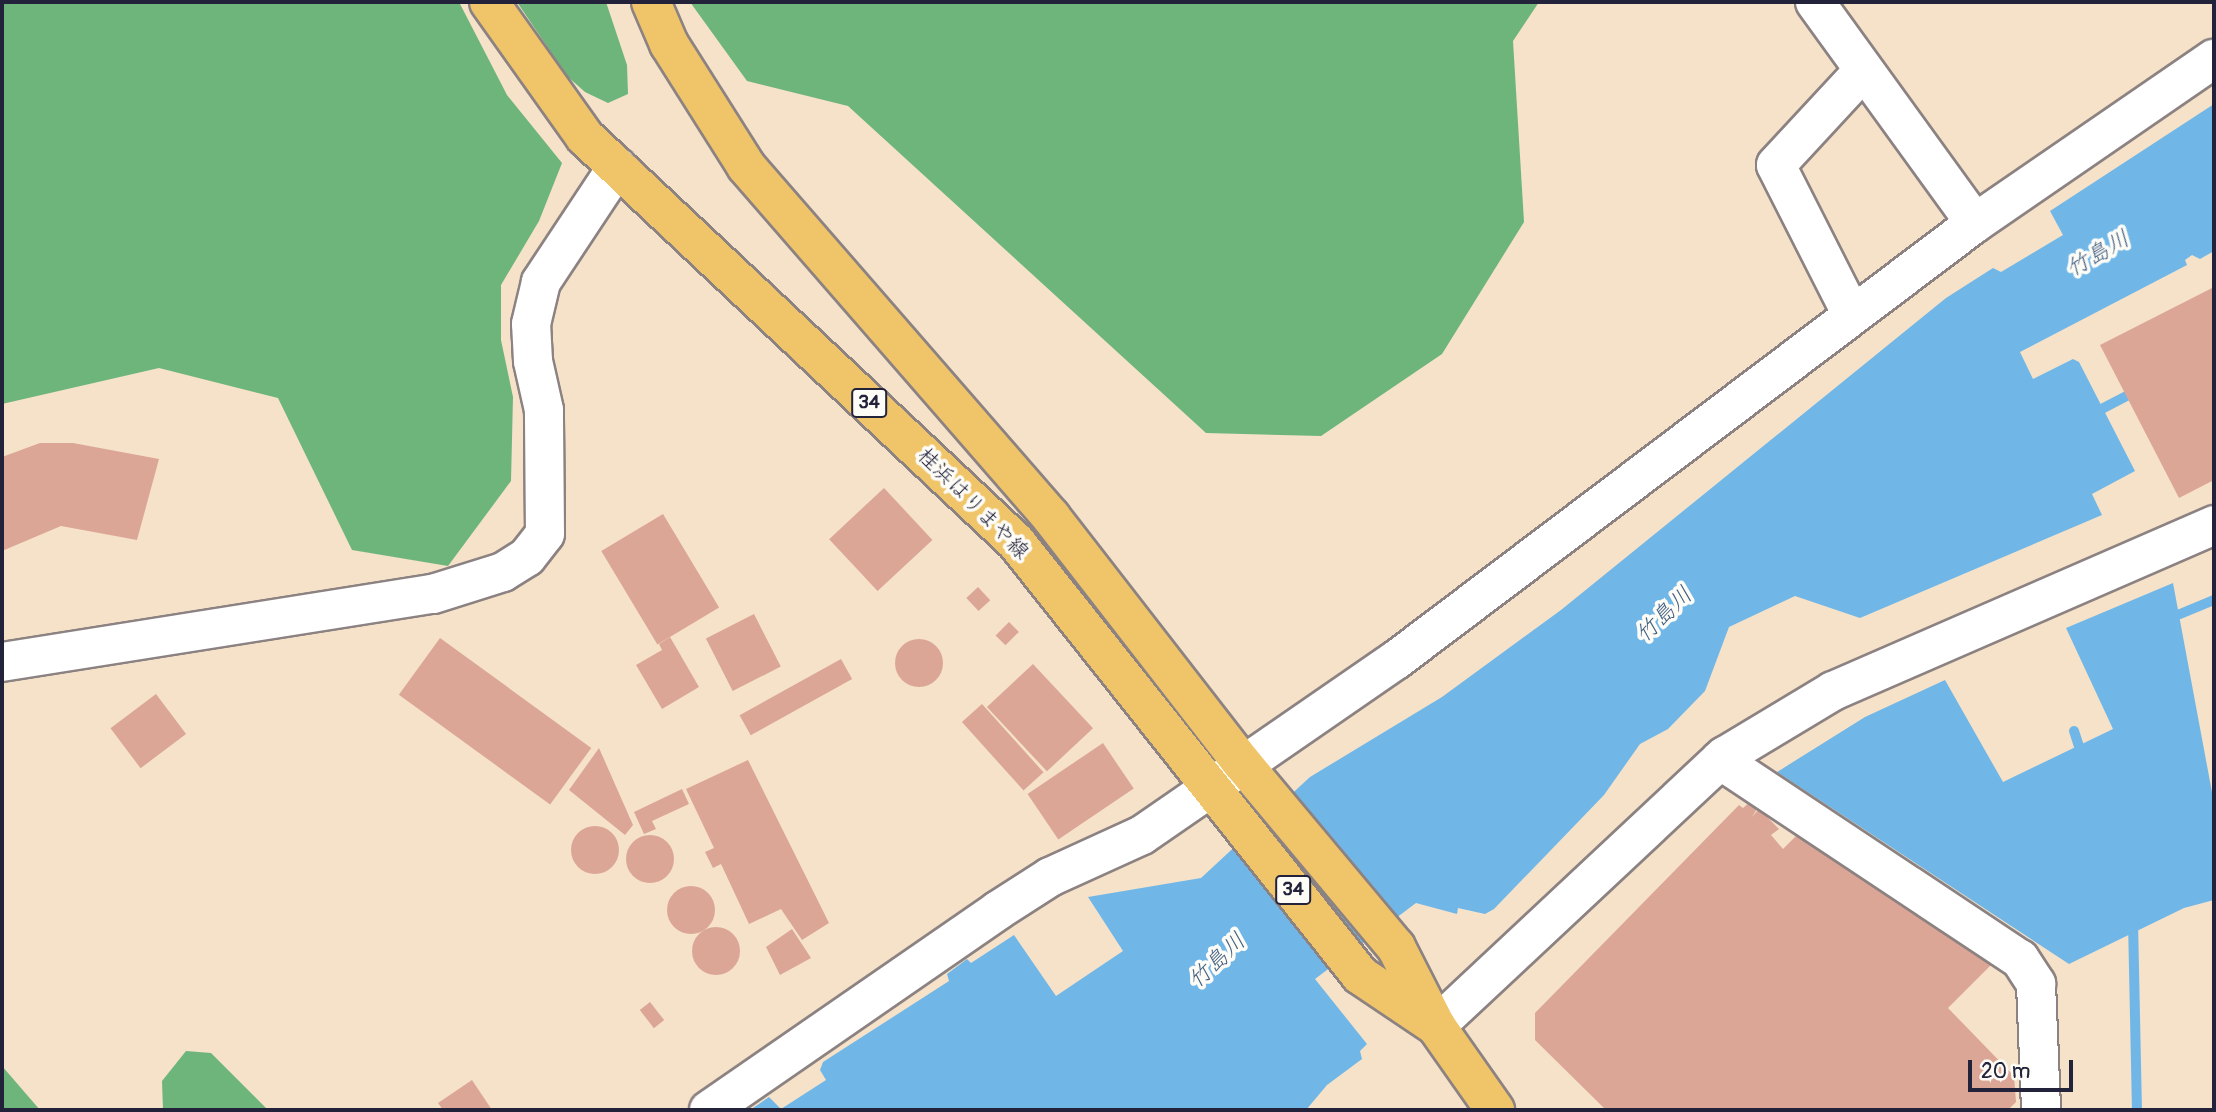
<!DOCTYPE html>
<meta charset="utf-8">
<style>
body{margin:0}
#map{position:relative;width:2216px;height:1112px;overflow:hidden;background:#f5e2c9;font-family:Pangolin,"Klee One",sans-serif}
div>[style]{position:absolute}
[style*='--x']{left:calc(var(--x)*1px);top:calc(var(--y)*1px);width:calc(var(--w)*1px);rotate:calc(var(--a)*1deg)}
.forest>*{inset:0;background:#6db57b}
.water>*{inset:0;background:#70b7e8}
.stream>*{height:10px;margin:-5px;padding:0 5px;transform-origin:5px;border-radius:5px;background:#70b7e8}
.building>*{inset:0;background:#dca697;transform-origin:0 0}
.round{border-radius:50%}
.roads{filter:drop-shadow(2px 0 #8c8282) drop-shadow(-2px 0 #8c8282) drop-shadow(0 2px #8c8282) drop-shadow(0 -2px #8c8282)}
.minor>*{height:38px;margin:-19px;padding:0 19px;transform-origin:19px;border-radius:19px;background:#fff}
.major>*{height:38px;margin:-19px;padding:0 19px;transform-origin:19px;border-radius:19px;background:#f0c469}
span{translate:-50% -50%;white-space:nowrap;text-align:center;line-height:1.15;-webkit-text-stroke:7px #fdfcf7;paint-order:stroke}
.shield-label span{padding:2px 5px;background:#fdfcf7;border:2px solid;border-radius:5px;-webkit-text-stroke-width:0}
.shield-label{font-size:19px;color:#22223b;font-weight:700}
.street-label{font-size:21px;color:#22223b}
.water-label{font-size:23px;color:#415e80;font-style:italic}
.frame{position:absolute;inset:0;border:4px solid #22223b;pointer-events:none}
.scale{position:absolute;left:1968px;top:1060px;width:105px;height:32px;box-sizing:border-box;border:4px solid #22223b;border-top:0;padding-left:9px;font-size:21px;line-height:24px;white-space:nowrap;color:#22223b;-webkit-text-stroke:5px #fdfcf7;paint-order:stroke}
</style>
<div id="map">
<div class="forest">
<i style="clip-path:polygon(2px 2px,459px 2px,507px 95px,562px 163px,539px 221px,501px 285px,501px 340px,513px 397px,511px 481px,448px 566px,352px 550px,278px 398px,159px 368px,2px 404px)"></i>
<i style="clip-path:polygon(517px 2px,606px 2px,627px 65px,628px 94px,608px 103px,585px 92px,567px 76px)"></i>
<i style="clip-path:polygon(690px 2px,1539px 2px,1513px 41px,1524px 222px,1442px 354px,1321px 436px,1206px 433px,848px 106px,747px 81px)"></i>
<i style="clip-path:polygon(186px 1051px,211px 1053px,268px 1110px,163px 1110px,162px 1081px)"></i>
<i style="clip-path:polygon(2px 1066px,40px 1110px,2px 1110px)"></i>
</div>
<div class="water">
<i style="clip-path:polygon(2214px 104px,2214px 251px,2200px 259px,2192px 255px,2185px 260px,2187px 265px,2020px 352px,2033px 379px,2073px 359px,2079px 362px,2135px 471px,2092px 494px,2102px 515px,1860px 618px,1795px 596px,1729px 627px,1705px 691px,1668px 729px,1640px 744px,1604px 795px,1494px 909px,1485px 914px,1458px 908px,1457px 914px,1416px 903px,1315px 979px,1367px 1044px,1360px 1051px,1362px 1059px,1327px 1085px,1306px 1110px,750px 1110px,769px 1097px,781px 1109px,826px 1080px,820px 1070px,823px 1062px,949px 981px,947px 974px,967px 959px,971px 963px,1014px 935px,1056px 996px,1123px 951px,1088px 897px,1201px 878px,1310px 777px,1442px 697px,1561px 610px,1946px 298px,1993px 268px,2001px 272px,2063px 235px,2050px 211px)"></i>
<i style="clip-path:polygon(2173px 583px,2214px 803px,2214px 900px,2184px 908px,2069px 964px,1777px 772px,1865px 717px,1945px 680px,2003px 782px,2113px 729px,2066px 628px)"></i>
</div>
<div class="stream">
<i style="--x:2090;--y:415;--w:54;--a:-27.5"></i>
<i style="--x:2168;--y:619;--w:50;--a:-22.4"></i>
<i style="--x:2074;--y:731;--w:28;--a:72"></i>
<i style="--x:2133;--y:921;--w:189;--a:88.8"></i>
</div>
<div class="building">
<i style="clip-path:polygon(2214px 287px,2214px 480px,2179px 498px,2100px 345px)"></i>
<i style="clip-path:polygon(40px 443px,73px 443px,159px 459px,137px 540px,61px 526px,2px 551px,2px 457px)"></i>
<i style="left:884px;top:488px;width:71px;height:75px;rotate:47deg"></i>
<i style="left:663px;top:514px;width:109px;height:72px;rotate:59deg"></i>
<i style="left:978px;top:587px;width:18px;height:16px;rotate:47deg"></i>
<i style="left:754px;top:614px;width:59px;height:54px;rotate:63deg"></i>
<i style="left:1009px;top:622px;width:14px;height:19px;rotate:45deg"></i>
<i style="clip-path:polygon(670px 637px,699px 687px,662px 709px,636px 665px,662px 650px,659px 644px)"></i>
<i style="left:440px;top:638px;width:187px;height:70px;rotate:36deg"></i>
<i class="round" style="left:895px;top:639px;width:48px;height:48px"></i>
<i style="left:841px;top:659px;width:23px;height:116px;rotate:61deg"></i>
<i style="left:1033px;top:664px;width:88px;height:63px;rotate:47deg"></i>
<i style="left:156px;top:694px;width:50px;height:57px;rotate:53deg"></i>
<i style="left:982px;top:704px;width:92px;height:27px;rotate:48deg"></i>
<i style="left:1103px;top:743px;width:55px;height:91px;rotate:56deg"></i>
<i style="clip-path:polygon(599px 748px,633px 825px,625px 835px,569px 790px)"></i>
<i style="clip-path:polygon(748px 760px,829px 923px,802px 940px,781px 909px,749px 924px,721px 864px,713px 868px,705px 852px,714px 848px,686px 789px)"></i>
<i style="clip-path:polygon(682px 789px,689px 804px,652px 821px,656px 829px,644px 834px,634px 812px)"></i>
<i style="clip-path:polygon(1750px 802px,1757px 809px,1752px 817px,1759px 809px,1779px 829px,1771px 835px,1783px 849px,1800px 832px,1994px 962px,1948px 1008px,2014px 1076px,2016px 1102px,2008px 1110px,1606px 1110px,1535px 1040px,1535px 1013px,1739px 805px,1743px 808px)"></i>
<i class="round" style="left:571px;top:826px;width:48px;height:48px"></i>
<i class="round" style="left:626px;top:835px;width:48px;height:48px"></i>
<i class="round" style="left:667px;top:886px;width:48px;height:48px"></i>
<i class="round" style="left:692px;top:927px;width:48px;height:48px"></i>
<i style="clip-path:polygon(792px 929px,811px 958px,780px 975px,766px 947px)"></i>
<i style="left:650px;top:1002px;width:23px;height:13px;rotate:52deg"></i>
<i style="clip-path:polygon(472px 1080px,492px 1110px,443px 1110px,438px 1103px)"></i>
</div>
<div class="roads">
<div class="minor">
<i style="--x:1815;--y:2;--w:273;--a:54.1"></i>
<i style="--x:1852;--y:315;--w:168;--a:-116.9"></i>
<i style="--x:1776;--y:165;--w:129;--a:-47.2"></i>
<i style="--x:2;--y:662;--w:436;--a:-9"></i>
<i style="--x:433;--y:594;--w:73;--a:-17.4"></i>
<i style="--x:503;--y:572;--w:28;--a:-32"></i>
<i style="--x:527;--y:557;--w:29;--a:-52"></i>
<i style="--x:545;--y:534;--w:124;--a:-90.5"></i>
<i style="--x:544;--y:410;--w:50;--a:-102.7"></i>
<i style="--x:533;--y:361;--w:37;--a:-93"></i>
<i style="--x:531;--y:324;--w:43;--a:-76.6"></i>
<i style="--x:541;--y:282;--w:138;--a:-56.5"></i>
<i style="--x:1720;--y:760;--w:360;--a:33.6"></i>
<i style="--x:2020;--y:959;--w:30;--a:57"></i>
<i style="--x:2036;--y:984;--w:126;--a:87.7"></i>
<i style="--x:1436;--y:1026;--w:396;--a:-43.1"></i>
<i style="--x:1725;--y:756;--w:126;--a:-31"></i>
<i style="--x:1833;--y:691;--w:416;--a:-23.5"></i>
<i style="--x:709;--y:1110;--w:350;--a:-34.6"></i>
<i style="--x:997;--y:911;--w:63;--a:-32.7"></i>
<i style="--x:1050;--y:877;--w:101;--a:-24.5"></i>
<i style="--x:1142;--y:835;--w:308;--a:-34.6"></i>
<i style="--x:1396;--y:660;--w:725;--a:-37.04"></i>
<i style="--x:1975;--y:223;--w:290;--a:-34.5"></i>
</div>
<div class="major">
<i style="--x:489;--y:2;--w:166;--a:54.6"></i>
<i style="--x:585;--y:137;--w:591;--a:43.22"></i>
<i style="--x:1016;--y:542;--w:553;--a:51.53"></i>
<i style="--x:1360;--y:975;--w:92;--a:33.9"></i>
<i style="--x:651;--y:2;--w:46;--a:66.8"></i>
<i style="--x:669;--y:44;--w:144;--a:57.7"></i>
<i style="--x:746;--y:166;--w:465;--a:49"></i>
<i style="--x:1051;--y:517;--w:311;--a:52.2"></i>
<i style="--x:1242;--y:763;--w:240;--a:50.1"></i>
<i style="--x:1396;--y:947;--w:89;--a:63.1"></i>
<i style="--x:1436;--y:1026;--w:103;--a:54.9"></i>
</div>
</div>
<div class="shield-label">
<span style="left:869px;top:403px">34</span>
<span style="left:1293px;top:890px">34</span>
</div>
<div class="street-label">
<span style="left:973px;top:504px;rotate:45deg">桂浜はりまや線</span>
</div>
<div class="water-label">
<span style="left:2098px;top:254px;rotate:-30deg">竹島川</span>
<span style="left:1664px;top:615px;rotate:-44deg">竹島川</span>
<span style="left:1217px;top:961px;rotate:-43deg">竹島川</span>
</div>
<div class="frame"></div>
<div class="scale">20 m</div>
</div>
